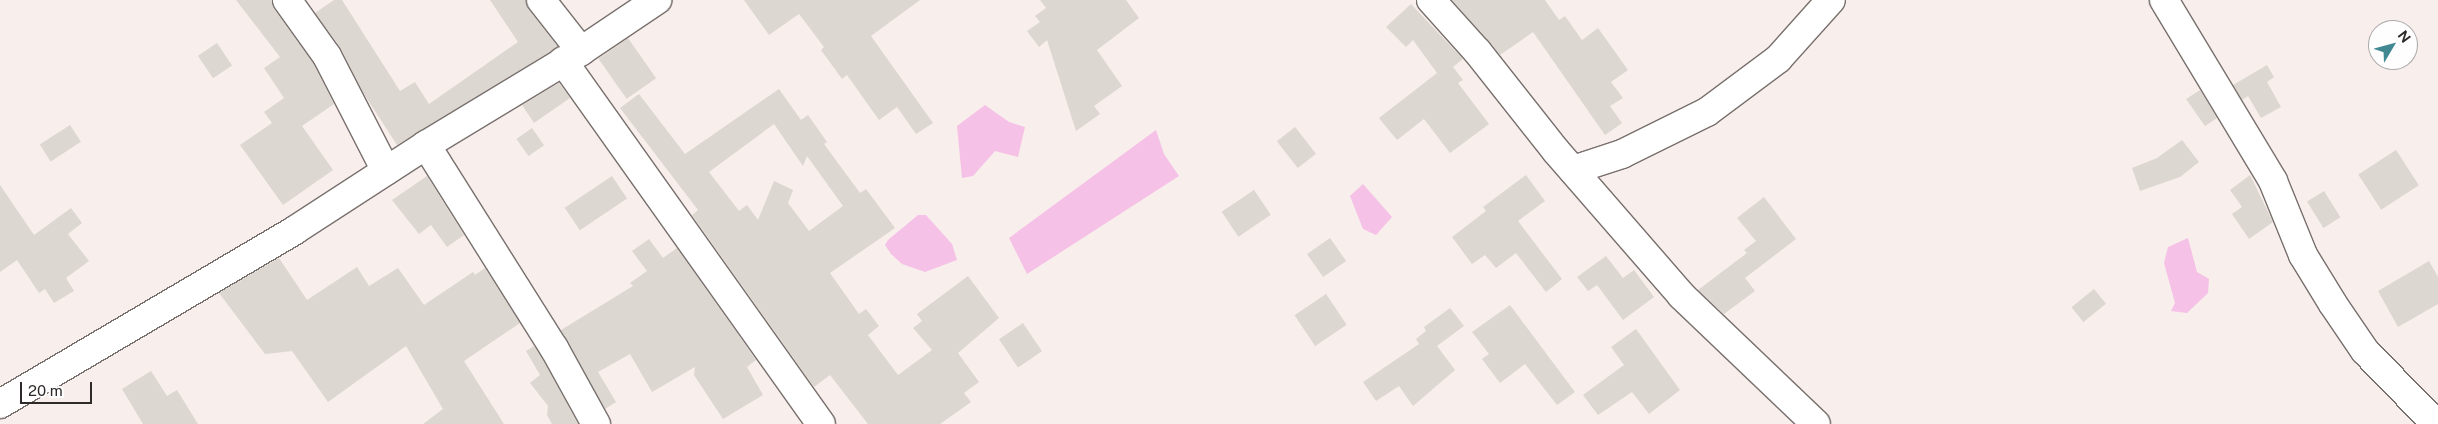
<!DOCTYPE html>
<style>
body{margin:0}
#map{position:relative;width:2438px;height:424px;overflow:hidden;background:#f8eeeb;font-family:"Public Sans",sans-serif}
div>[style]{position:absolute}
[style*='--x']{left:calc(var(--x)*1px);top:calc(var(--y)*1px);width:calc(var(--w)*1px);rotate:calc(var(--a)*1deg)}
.water>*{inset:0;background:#f6c1e7}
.building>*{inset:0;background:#dcd7d0;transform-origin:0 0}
.roads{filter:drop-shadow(1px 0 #78706d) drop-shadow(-1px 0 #78706d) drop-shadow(0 1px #78706d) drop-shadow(0 -1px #78706d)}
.street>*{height:28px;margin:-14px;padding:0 14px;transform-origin:14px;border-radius:14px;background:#fff}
span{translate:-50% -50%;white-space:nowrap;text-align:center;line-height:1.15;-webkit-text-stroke:5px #fefefe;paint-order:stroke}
.north{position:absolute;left:2368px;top:20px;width:50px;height:50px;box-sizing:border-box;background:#fefefe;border:1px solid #aba9a9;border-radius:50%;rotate:53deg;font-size:14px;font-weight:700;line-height:20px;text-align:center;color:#2e2a29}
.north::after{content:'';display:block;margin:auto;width:18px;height:22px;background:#428893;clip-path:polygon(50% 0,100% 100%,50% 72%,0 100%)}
.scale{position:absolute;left:20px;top:382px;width:72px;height:22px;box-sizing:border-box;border:2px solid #2e2a29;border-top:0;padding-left:6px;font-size:15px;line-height:18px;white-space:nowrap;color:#2e2a29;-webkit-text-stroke:4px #fefefe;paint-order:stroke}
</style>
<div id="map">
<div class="water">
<i style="clip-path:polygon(985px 105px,1009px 122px,1025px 127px,1018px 157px,995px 151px,973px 176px,962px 178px,957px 126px)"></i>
<i style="clip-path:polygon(1156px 130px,1164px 154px,1179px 176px,1027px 274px,1009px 238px)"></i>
<i style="clip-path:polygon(1363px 184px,1392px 217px,1376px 235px,1363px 229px,1350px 196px)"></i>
<i style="clip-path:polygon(918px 215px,926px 215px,952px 244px,957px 260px,925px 272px,902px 264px,891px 254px,885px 245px,888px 240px)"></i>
<i style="clip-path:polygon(2188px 238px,2197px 272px,2209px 279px,2208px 293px,2187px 313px,2171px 311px,2175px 303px,2164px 263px,2168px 247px)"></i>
</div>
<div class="building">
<i style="clip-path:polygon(236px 0,272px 0,274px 9px,314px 64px,334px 104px,302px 126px,333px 170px,283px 205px,240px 145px,272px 123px,264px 112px,284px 98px,264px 68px,280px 57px)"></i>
<i style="clip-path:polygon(334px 0,342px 0,400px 91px,415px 82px,429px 104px,518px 42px,490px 0,526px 0,529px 10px,558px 47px,397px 145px,362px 91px,340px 47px,315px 13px)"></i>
<i style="clip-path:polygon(744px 0,920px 0,871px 36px,933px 123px,916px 134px,897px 107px,879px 120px,847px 75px,842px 79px,821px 50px,824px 47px,799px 14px,769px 35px)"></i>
<i style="clip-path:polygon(1040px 0,1126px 0,1139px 18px,1097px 50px,1122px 86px,1094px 106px,1100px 114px,1076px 131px,1047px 40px,1039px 47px,1027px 31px,1040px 22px,1035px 16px,1046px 8px)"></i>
<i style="clip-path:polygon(1452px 0,1545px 0,1559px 20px,1565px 16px,1582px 40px,1598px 28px,1628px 70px,1611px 82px,1623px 98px,1610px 106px,1622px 123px,1605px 135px,1533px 32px,1500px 55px)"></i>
<i style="clip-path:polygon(1411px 4px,1463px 59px,1453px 67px,1463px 80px,1458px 83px,1489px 124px,1450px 153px,1424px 119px,1397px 140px,1379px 118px,1437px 73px,1413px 40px,1406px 47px,1386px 27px)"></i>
<i style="left:628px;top:38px;width:49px;height:36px;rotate:55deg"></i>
<i style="left:217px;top:43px;width:27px;height:23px;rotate:56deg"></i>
<i style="clip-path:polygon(2267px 65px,2274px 77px,2267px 82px,2281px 107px,2261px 118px,2248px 96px,2242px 100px,2233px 85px)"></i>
<i style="clip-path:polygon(559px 83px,570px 98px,534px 123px,522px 105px)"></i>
<i style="clip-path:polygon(evenodd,779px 89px,801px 120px,808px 115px,827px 142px,824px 144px,860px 193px,866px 189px,895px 228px,830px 273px,859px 314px,866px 309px,879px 326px,868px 335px,898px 375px,932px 350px,913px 328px,922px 321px,917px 314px,968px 276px,999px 318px,958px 353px,979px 382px,964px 393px,971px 402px,940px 424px,868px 424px,830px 375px,814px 387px,692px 215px,698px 210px,620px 108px,639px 94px,685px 154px,779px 89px,774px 124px,803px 166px,807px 156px,843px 206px,809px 231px,788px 203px,793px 190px,774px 181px,758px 220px,747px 205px,739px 211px,709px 172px,774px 124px)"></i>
<i style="clip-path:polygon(2200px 90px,2217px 118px,2205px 126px,2186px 99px)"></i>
<i style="left:70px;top:125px;width:20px;height:36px;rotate:57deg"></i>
<i style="left:1295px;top:127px;width:34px;height:23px;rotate:52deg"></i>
<i style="left:532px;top:128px;width:21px;height:19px;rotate:55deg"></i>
<i style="clip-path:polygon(2182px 140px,2199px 162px,2180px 177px,2140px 191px,2132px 168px,2157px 158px)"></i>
<i style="left:2396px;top:150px;width:42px;height:45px;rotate:57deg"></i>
<i style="clip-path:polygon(1526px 175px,1545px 201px,1518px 221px,1562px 279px,1546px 292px,1516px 253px,1496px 268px,1485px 255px,1472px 264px,1452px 237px,1486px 211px,1483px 207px)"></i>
<i style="clip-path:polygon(2250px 175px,2273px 222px,2249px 239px,2232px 214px,2242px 207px,2230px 190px)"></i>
<i style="clip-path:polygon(427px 176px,464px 235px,447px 247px,431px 225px,419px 234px,392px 200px)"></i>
<i style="left:612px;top:176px;width:27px;height:57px;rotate:56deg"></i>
<i style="clip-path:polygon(0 185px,34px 235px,71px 208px,82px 223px,68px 234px,89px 261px,66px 278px,74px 291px,54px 303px,45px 289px,39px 293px,17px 260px,0 272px)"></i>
<i style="left:1254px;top:190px;width:30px;height:39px;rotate:56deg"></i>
<i style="left:2324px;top:191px;width:31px;height:20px;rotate:58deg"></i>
<i style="clip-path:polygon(1764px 197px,1796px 239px,1745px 278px,1755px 291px,1724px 314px,1698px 290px,1747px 253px,1744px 250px,1756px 241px,1737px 218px)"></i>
<i style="left:1330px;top:238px;width:28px;height:28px;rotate:55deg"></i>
<i style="clip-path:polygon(649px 239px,663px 258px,677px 248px,756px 360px,747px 367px,763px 395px,723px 419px,694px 375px,695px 367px,652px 392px,630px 354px,598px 372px,616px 402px,605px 409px,561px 330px,633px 286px,630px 283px,647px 271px,632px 251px)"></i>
<i style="clip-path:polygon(1606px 256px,1623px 278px,1634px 270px,1654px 297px,1623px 320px,1597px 285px,1588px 291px,1577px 277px)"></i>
<i style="clip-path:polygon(279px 258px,307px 300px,357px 267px,369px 286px,398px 268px,424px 305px,473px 272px,475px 275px,485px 268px,520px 323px,464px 361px,504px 424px,423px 424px,443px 409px,406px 346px,328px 402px,292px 351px,265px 354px,219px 293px)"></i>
<i style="clip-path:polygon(2429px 261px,2438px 277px,2438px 304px,2398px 327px,2378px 291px)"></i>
<i style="left:2094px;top:289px;width:19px;height:29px;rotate:51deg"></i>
<i style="left:1326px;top:294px;width:37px;height:38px;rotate:56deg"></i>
<i style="clip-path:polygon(1510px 305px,1575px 392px,1557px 405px,1525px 364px,1500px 383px,1482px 359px,1489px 354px,1472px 332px)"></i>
<i style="clip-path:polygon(1450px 308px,1464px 326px,1437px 346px,1455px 370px,1413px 406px,1399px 386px,1376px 401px,1363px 382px,1419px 344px,1416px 339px,1426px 331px,1424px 327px)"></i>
<i style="left:1023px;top:323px;width:34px;height:29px;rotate:56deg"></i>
<i style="clip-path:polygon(1636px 329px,1680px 390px,1649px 414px,1632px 392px,1598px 415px,1583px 395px,1624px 365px,1611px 347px)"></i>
<i style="clip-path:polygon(534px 346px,541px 356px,578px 424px,552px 424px,547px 415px,548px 406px,530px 383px,540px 375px,526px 351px)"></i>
<i style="clip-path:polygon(151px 371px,167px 396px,177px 390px,198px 424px,143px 424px,122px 389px)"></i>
</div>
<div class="roads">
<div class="street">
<i style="--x:287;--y:0;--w:69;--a:54.5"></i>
<i style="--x:327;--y:56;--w:129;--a:62.8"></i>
<i style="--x:541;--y:0;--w:65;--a:51.9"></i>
<i style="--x:1431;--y:0;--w:69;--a:48"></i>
<i style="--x:1477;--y:51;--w:127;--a:51.7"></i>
<i style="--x:1556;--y:151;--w:192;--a:49"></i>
<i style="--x:1682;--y:296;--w:185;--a:43.7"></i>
<i style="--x:2164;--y:0;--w:211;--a:58.9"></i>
<i style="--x:2273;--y:181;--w:80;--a:67.9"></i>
<i style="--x:2303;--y:255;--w:57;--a:58.5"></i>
<i style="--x:2333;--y:304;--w:57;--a:55.8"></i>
<i style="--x:2365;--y:351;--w:102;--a:45.8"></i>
<i style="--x:563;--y:61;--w:445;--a:54.6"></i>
<i style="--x:426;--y:145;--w:240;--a:57.8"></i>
<i style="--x:554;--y:348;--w:87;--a:61.1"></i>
<i style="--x:1573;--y:170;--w:52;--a:-18.1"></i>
<i style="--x:1622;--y:154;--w:95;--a:-26.3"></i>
<i style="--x:1707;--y:112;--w:89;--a:-36.7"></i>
<i style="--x:1778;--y:59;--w:79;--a:-48.1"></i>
<i style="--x:0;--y:404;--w:342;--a:-30.5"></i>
<i style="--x:295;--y:230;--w:156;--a:-33"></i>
<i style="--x:426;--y:145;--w:181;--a:-31.2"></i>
<i style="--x:581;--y:51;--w:92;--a:-33.9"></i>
</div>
</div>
<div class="north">N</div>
<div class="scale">20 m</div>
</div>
